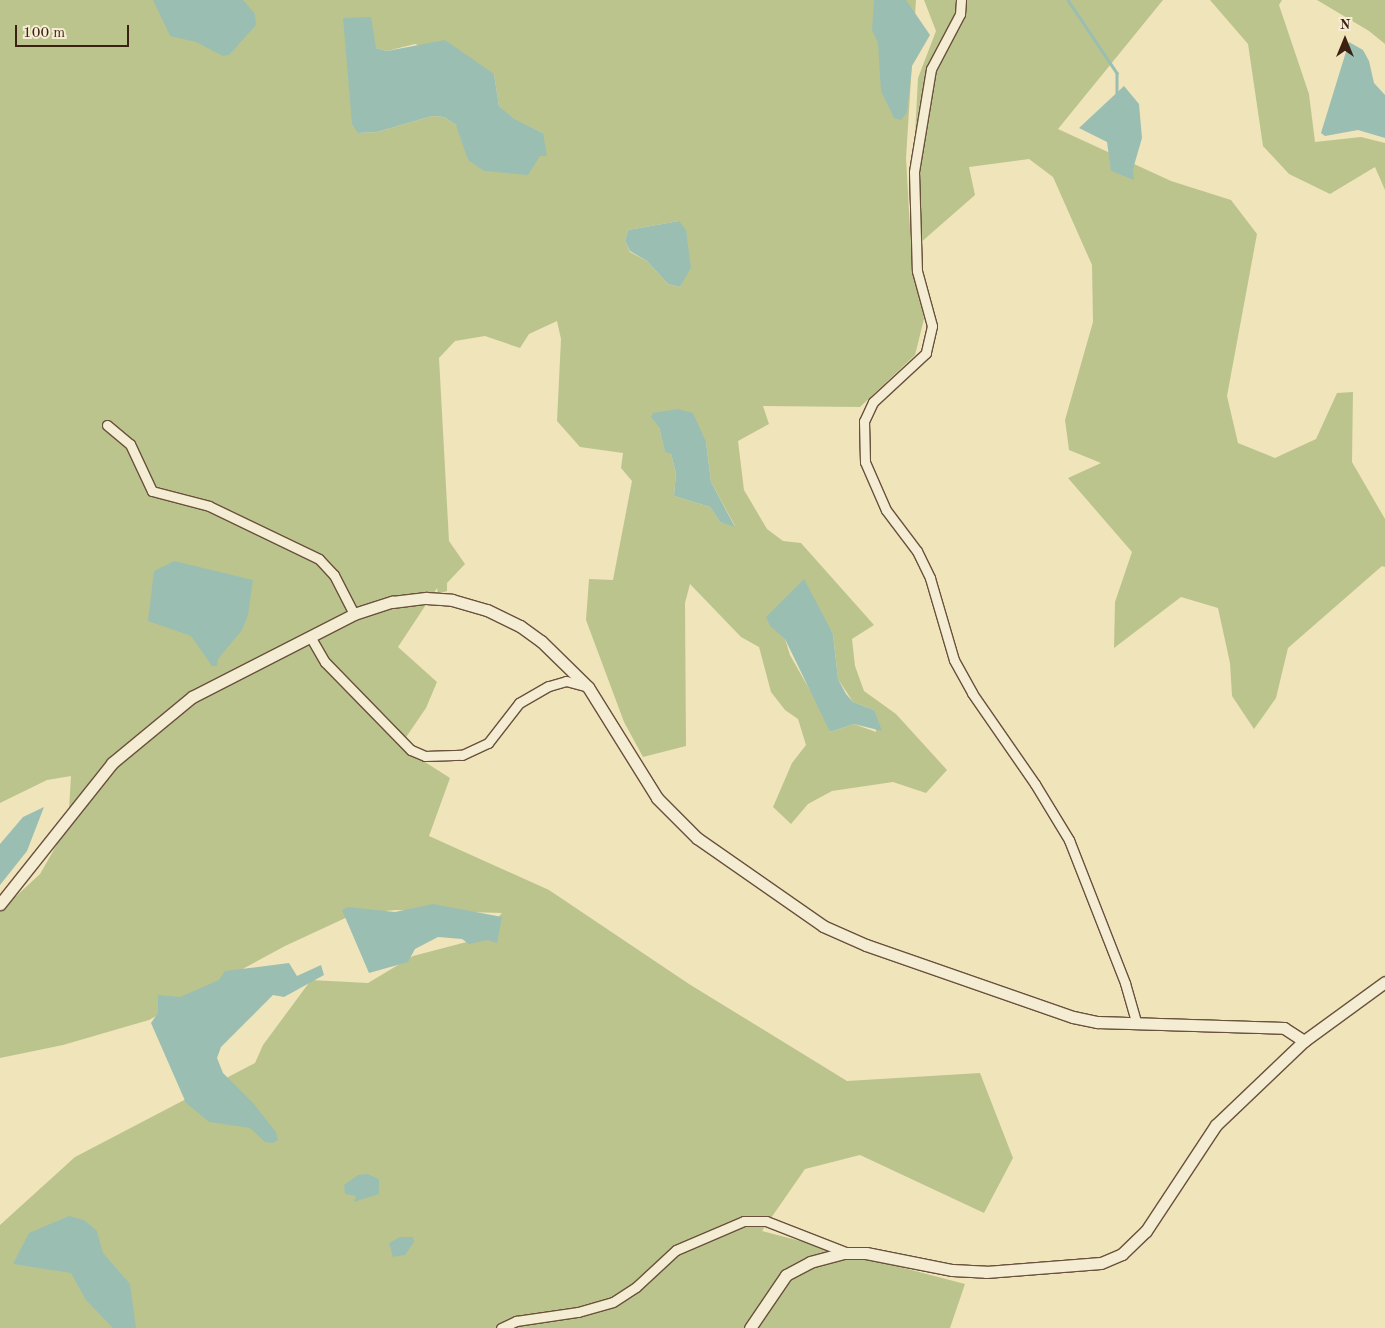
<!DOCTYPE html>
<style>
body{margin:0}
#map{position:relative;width:1385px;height:1328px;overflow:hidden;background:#f0e4bb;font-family:"Old Standard TT",serif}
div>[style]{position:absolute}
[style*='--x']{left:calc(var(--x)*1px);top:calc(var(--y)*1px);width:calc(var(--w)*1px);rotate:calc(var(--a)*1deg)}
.green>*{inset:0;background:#bcc48e}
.water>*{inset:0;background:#9abeb2}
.stream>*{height:2.5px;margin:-1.25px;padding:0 1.25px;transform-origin:1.25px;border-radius:1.25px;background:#9abeb2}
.roads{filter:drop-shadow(1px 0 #69513c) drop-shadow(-1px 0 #69513c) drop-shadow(0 1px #69513c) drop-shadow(0 -1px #69513c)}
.street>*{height:9px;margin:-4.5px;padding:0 4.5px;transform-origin:4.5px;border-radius:4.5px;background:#f5edd3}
.secondary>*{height:11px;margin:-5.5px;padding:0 5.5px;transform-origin:5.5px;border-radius:5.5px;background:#f5edd3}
span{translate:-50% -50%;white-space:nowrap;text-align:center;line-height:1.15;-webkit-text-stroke:5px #f5edd3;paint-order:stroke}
.north{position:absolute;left:1320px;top:15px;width:50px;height:50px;-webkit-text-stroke:4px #f5edd3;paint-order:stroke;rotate:0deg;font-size:14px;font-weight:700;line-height:20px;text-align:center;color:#3c2011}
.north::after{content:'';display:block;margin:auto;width:18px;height:22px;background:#3c2011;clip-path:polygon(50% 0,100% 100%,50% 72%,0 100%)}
.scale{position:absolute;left:15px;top:25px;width:114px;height:22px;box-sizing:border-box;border:2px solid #3c2011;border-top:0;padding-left:6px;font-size:15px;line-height:18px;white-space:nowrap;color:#3c2011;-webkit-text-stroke:4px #f5edd3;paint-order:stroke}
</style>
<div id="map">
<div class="green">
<i style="clip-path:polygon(evenodd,0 0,916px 0,906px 158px,910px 229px,918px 78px,936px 31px,924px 0,1163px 0,1058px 129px,1171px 181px,1231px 200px,1257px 234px,1227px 396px,1238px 443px,1275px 458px,1316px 439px,1337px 393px,1353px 392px,1352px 462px,1385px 519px,1385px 567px,1382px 566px,1288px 648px,1276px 698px,1254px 729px,1232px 696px,1230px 663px,1218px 608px,1181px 597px,1114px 648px,1115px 602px,1132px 552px,1068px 478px,1101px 463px,1069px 450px,1065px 420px,1093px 322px,1092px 265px,1053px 177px,1029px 159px,969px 167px,975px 195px,911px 251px,924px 319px,915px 355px,860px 407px,763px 406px,769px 424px,738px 441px,744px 490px,767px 529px,783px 541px,801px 543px,874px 625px,852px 639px,855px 666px,864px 691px,896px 714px,947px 770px,926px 793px,893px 782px,832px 791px,808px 804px,791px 824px,773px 807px,792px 763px,806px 745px,798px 719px,785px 710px,771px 692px,759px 647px,741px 637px,690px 584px,685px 603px,686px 746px,643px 757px,624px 722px,586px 620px,589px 579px,613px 580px,632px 481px,621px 468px,623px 453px,580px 447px,557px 421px,561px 339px,557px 321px,529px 334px,520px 348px,485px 336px,455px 341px,439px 358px,449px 541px,465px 564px,447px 583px,447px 591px,438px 594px,437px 588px,398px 647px,437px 682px,426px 708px,400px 746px,450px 778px,429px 836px,549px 890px,689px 984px,847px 1081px,980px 1073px,1013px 1158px,984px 1213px,860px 1155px,805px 1169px,762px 1231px,965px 1284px,950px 1328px,0 1328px,0 1225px,75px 1157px,255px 1063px,263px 1045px,311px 980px,368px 983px,413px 956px,478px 939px,502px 913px,396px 910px,354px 914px,285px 946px,149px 1020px,63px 1045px,0 1058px,0 911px,40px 874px,68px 825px,71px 776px,47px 780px,0 803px,0 0,415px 44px,494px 74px,499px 106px,513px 119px,543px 133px,468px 160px,462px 135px,456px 125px,444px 117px,432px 116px,377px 132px,358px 133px,376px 48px,387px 51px,415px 44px,0 0,679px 221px,685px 277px,680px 287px,668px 284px,647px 261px,630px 252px,625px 241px,628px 230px,679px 221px,0 0,659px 427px,706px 442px,711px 482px,735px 526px,720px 522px,710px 507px,674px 496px,676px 473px,671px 454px,665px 451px,659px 427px,0 0,824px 620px,833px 634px,838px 679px,853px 702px,874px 710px,876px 732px,854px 724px,830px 732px,824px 715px,790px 655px,785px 639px,824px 620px)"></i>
<i style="clip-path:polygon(1210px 0,1282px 0,1279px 5px,1309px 94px,1315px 142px,1361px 137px,1385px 143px,1385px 190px,1375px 167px,1330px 194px,1289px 174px,1263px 146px,1248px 44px)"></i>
<i style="clip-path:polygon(1317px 0,1385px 0,1385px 44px,1369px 31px)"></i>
</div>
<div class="water">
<i style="clip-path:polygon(153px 0,243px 0,255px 14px,256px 25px,229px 55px,223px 56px,196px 42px,170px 36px)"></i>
<i style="clip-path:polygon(874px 0,906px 0,930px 35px,912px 66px,907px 112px,901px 120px,894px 118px,881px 91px,878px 43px,872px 30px)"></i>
<i style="clip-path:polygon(371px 17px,376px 48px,387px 51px,445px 40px,494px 74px,499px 106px,514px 119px,543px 133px,547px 156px,540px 156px,528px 175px,484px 171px,468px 160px,456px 125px,444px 117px,432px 116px,377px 132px,358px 133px,352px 124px,343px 18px)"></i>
<i style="clip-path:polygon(1349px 42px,1363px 50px,1369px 61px,1374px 83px,1385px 95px,1385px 138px,1358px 130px,1325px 136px,1321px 133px)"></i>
<i style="clip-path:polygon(1124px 86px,1139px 104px,1142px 138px,1133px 169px,1134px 180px,1111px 171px,1107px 142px,1079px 128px)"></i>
<i style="clip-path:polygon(679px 221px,686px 230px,691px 268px,680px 287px,668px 284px,647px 261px,630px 251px,625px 241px,628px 230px)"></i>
<i style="clip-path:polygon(678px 409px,693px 413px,706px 442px,711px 482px,735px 527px,720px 522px,710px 507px,674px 496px,676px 473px,671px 454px,665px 452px,659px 427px,651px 417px,653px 413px)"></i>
<i style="clip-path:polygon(174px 561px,253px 580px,248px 615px,242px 630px,218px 659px,217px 666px,212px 666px,191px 636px,148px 621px,154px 571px)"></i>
<i style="clip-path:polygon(804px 579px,833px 634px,838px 679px,846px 694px,853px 702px,874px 710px,882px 731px,854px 724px,830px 732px,785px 639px,770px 626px,766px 617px)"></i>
<i style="clip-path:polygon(44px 807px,27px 851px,0 885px,0 844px,23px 817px)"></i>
<i style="clip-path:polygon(433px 904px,502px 917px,497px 943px,487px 940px,469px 944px,462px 939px,438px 937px,415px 949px,408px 962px,369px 973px,342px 910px,348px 907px,395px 912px)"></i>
<i style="clip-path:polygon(289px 963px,297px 976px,321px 965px,324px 975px,284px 997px,273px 995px,221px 1047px,217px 1058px,223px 1073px,253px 1103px,276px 1132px,278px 1140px,273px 1143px,265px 1142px,250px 1128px,209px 1122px,186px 1103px,151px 1023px,158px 1013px,158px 995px,180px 997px,219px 980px,225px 971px)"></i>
<i style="clip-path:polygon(367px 1174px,379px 1179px,379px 1194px,354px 1202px,356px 1196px,345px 1194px,344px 1185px,358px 1175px)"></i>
<i style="clip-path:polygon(69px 1216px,84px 1220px,97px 1231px,103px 1253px,130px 1284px,136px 1328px,113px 1328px,86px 1300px,71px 1273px,13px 1264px,29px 1233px)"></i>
<i style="clip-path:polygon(400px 1237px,413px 1237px,414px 1242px,405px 1255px,393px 1257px,389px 1243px)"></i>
</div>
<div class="stream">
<i style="--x:1068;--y:0;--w:88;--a:56.1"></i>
<i style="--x:1117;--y:73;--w:21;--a:90"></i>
</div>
<div class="roads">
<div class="street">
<i style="--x:961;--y:0;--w:14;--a:94"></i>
<i style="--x:960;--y:14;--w:62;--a:117.8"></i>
<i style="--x:931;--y:69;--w:104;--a:99.4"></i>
<i style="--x:914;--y:172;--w:99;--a:88.3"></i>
<i style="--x:917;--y:271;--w:57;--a:74.7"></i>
<i style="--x:932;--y:326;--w:28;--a:103"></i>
<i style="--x:926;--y:353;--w:72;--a:137.2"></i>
<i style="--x:873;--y:402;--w:21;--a:115"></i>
<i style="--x:864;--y:421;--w:41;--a:88.6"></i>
<i style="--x:865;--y:462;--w:52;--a:66.4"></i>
<i style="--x:886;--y:510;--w:51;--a:52.9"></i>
<i style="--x:917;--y:551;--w:30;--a:64"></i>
<i style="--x:930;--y:578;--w:85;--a:73.7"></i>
<i style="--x:954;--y:660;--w:38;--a:61"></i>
<i style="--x:972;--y:693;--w:111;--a:55.3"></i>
<i style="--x:1035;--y:784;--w:66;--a:58.7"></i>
<i style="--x:1069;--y:840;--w:154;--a:68.6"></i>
<i style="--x:1125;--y:983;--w:40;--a:74"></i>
<i style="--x:107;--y:425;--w:30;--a:40"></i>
<i style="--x:130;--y:444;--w:52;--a:64.9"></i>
<i style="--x:152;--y:491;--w:59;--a:14.7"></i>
<i style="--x:209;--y:506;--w:122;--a:25.7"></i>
<i style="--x:319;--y:559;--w:22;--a:47"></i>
<i style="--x:334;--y:575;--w:44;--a:62.9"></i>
<i style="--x:311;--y:638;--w:28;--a:60"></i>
<i style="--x:325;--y:662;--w:123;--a:45.7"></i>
<i style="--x:411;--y:750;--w:15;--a:23"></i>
<i style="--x:425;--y:756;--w:37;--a:-2"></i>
<i style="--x:462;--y:755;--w:29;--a:-25"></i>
<i style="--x:488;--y:743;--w:51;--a:-52.2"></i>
<i style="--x:519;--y:703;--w:34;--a:-30"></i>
<i style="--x:549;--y:686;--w:18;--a:-16"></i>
<i style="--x:566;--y:681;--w:23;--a:15"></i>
<i style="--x:501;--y:1328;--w:17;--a:-25"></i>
<i style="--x:516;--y:1321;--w:63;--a:-8.3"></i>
<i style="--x:578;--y:1312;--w:36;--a:-16"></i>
<i style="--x:613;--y:1302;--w:27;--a:-33"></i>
<i style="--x:636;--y:1287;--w:54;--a:-42.8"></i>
<i style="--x:676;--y:1250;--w:74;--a:-23.1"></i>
<i style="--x:744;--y:1221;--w:22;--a:0"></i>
<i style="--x:766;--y:1221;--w:88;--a:21.3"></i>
</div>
<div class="secondary">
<i style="--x:0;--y:904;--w:180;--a:-51.5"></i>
<i style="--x:112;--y:763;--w:104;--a:-39.5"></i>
<i style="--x:192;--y:697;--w:182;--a:-27.1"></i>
<i style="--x:354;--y:614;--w:40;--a:-18"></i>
<i style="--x:392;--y:602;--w:34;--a:-7"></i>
<i style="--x:426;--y:598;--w:26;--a:4"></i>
<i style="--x:452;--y:600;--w:36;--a:16"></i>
<i style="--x:487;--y:610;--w:37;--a:26"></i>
<i style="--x:520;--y:626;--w:26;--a:36"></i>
<i style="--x:541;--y:641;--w:66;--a:44.4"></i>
<i style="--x:588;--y:687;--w:131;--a:58.1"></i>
<i style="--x:657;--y:798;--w:57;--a:45"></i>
<i style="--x:697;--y:838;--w:154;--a:34.9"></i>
<i style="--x:823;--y:926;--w:47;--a:23.8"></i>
<i style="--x:866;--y:945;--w:219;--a:19.2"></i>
<i style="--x:1073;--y:1017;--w:25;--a:12"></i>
<i style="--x:1097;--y:1022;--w:187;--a:1.8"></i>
<i style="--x:1284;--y:1028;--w:24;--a:33"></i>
<i style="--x:750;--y:1328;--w:64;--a:-55.8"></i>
<i style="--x:786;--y:1275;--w:27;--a:-28"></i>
<i style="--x:810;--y:1262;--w:35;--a:-15"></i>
<i style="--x:844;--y:1253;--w:22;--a:0"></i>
<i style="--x:866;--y:1253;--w:88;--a:11.2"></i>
<i style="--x:952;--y:1270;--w:34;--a:3"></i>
<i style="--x:986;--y:1272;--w:115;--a:-4.5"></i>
<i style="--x:1101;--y:1263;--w:23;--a:-23"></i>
<i style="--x:1122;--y:1254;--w:33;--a:-44"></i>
<i style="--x:1146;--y:1231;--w:127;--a:-56.6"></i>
<i style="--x:1216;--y:1125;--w:122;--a:-43.7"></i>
<i style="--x:1304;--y:1041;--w:100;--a:-36.1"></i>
</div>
</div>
<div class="north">N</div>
<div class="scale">100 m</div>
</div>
